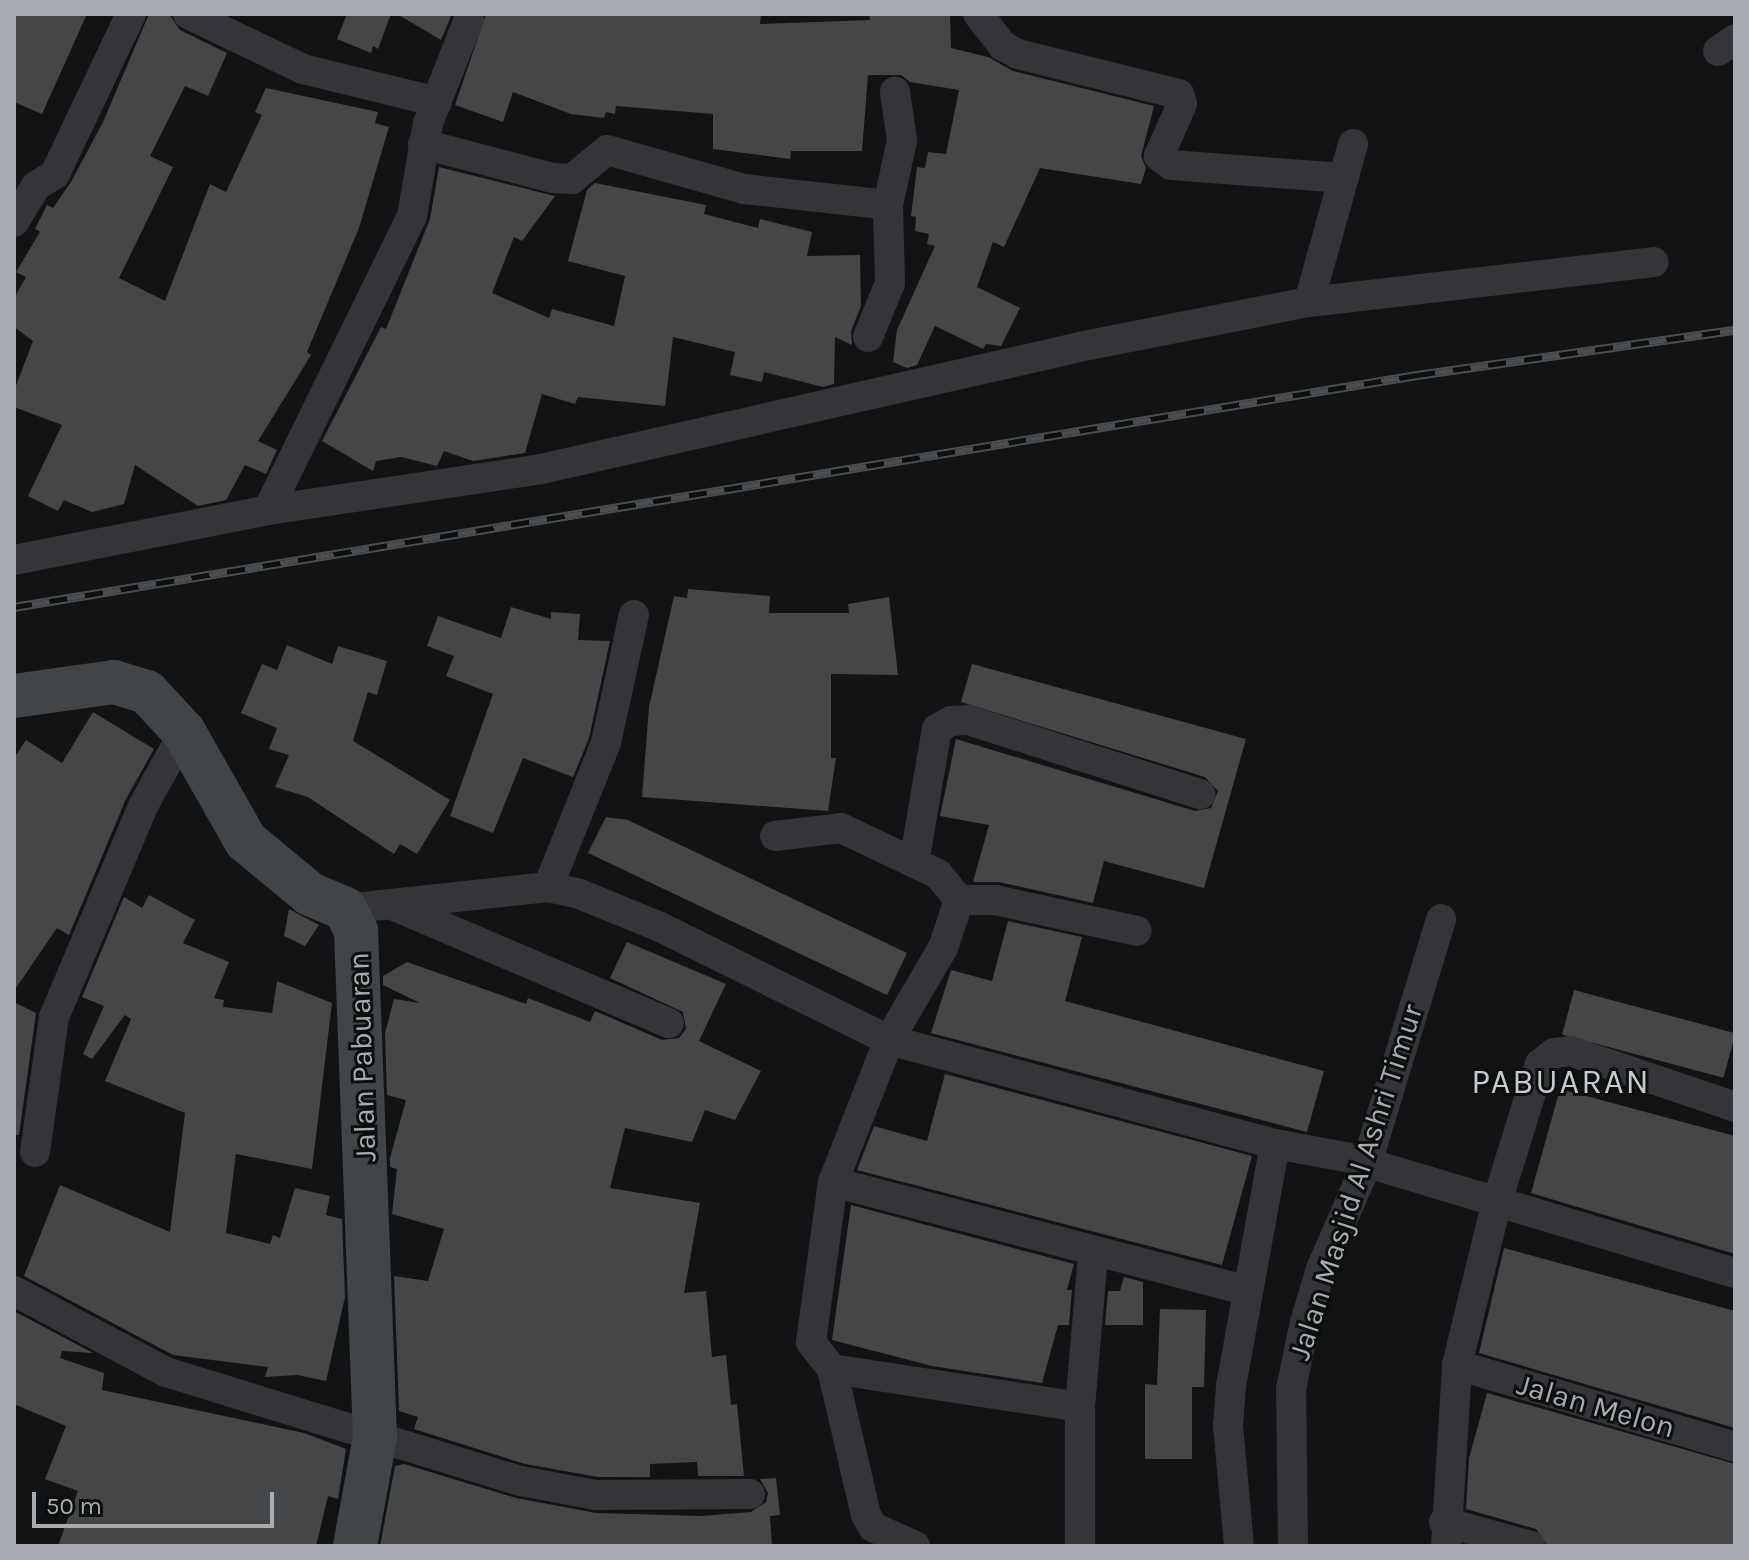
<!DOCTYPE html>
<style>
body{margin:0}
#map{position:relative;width:1749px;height:1560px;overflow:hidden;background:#121314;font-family:Karla,sans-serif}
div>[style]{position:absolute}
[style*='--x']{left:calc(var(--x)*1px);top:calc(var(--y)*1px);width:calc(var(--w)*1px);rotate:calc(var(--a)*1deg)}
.building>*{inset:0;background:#444648;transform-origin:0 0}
.street>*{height:30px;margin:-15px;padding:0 15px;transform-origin:15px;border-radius:15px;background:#343538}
.secondary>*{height:44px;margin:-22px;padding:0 22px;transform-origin:22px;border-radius:22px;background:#424548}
.rail>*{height:9px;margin-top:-4.5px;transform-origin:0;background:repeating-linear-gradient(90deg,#0d0e0e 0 18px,#4b4e51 0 36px);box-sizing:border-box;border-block:2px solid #4b4e51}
span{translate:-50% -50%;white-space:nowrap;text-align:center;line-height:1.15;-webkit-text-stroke:6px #0d0e0e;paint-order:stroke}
.street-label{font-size:30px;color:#a6acb2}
.quarter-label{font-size:34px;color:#c6cacf;letter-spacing:2px}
.frame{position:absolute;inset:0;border:16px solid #a6acb2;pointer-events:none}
.scale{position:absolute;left:32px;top:1492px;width:242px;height:36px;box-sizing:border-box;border:4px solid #a6acb2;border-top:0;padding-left:10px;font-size:24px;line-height:28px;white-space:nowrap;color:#a6acb2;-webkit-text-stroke:6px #0d0e0e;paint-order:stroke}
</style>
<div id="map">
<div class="building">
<i style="clip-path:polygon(14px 14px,87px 14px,42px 114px,14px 102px)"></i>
<i style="clip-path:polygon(149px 14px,169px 14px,180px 30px,227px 53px,208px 96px,185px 86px,150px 156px,173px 167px,119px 278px,165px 301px,210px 184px,226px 192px,262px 115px,255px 112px,266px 88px,378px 112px,375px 123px,389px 127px,359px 228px,307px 352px,311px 355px,258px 441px,277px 450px,266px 474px,245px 465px,226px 500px,198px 506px,135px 465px,124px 504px,92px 512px,64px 500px,58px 511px,28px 496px,62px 425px,14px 407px,14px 391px,33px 341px,14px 327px,14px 298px,26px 277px,16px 272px,40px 232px,35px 229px,47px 205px,53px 208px,71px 182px,103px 122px)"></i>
<i style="clip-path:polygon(347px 14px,391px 14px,378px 49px,373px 46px,371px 53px,337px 39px)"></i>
<i style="clip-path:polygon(397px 14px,452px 14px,441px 40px)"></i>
<i style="clip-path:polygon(486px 14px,761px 14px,760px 24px,870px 20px,869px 14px,950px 14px,951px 48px,988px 57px,1013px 71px,1154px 106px,1141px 156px,1146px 168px,1141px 184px,1040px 168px,1004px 247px,993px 242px,977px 287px,1020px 308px,1001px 346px,986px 344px,983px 349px,935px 326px,917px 365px,907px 368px,893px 362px,897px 330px,935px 246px,927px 244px,929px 234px,915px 231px,916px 217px,911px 216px,917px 167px,925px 168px,928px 152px,946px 154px,959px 90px,910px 82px,901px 75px,868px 75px,862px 151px,791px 151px,790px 159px,713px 149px,713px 114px,616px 106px,615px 114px,606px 112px,604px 118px,571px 114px,513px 92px,503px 122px,455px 105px)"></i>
<i style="clip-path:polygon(439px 167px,555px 196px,522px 241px,514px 237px,492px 293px,549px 318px,552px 309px,614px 326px,625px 276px,568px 261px,587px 190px,595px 183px,706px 205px,704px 214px,758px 228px,760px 219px,812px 232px,807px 256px,860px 255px,861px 306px,851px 331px,852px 345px,835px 337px,834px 384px,823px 387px,764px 372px,762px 382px,730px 375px,735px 352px,673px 337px,665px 406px,578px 397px,575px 404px,542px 394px,525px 453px,473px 461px,444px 451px,437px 466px,401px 457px,376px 461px,373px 471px,322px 441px,381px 327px,386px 329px,430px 219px)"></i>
<i style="clip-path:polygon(688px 589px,770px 596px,769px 613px,849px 613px,848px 604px,889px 597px,898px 675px,831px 674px,831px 758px,836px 758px,828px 811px,642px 797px,649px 707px,674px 596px,687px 598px)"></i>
<i style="clip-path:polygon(511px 607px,551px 619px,551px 612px,580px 614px,578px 640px,610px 641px,589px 738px,573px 777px,523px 758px,493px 833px,450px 816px,493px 694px,446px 676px,454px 656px,427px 646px,438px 616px,501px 638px)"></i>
<i style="clip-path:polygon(287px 645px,332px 664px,338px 646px,387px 661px,377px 695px,368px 692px,353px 741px,450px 800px,417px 854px,400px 844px,394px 854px,308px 797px,275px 787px,289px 755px,269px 749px,277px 728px,241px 713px,262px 664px,277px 670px)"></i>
<i style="clip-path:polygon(972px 664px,1246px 739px,1204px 888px,1104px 861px,1093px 903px,999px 882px,973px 882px,989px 825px,940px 816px,956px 739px,1195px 811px,1211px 808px,1218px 791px,1205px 777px,961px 702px)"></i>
<i style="clip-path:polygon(93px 712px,154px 749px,126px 799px,69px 935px,57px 928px,14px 991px,14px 758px,26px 740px,62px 763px)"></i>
<i style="clip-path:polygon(606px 817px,628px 820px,907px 953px,887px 995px,588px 853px)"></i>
<i style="clip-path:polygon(149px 895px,195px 920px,183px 943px,229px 962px,214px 998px,224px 1000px,223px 1007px,272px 1013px,277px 981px,332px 1003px,312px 1169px,236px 1154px,226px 1233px,270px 1244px,273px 1235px,280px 1238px,295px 1188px,330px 1196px,326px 1215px,342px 1219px,345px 1297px,326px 1381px,297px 1375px,265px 1377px,268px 1367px,173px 1355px,24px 1276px,60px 1185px,170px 1232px,185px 1113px,105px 1081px,131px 1019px,125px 1015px,92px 1059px,83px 1054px,104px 1006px,82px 997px,124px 897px,142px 908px)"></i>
<i style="clip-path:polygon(289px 909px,319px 925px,305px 946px,284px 936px)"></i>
<i style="clip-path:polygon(1008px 921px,1082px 937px,1065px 1001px,1324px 1071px,1307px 1132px,931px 1033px,951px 970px,992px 981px)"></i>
<i style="clip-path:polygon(627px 942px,726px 984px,699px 1041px,761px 1071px,735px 1120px,705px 1110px,692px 1142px,625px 1128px,610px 1188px,700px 1203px,684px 1293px,706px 1291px,712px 1357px,726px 1355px,731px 1405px,737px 1404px,744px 1476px,698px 1476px,697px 1462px,650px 1464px,650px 1477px,598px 1477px,525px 1464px,414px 1429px,418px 1417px,399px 1411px,394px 1276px,428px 1281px,444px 1229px,392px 1214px,397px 1169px,390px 1167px,390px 1158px,406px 1100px,387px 1095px,385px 1033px,394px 999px,420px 1003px,383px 985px,383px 976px,407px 962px,526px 1004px,528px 998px,590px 1022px,595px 1011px,662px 1040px,679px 1038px,686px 1029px,683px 1012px,610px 978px)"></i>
<i style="left:1574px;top:990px;width:167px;height:46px;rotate:15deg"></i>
<i style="clip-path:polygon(14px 1002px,36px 1013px,19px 1135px,14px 1135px)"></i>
<i style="clip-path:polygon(945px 1074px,1252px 1156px,1222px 1265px,857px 1170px,874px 1126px,927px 1141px)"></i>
<i style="clip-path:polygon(1560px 1089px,1735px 1136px,1735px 1254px,1531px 1193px)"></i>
<i style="clip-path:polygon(851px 1205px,1074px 1264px,1067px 1290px,1072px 1290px,1069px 1325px,1058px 1325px,1042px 1383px,932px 1366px,832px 1340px)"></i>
<i style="clip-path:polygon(1504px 1248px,1735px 1311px,1735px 1428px,1479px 1353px)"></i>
<i style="clip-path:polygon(1124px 1277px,1143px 1282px,1143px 1325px,1105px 1325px,1108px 1291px,1120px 1291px)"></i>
<i style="clip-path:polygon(1160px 1309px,1206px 1310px,1204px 1387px,1192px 1387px,1192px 1459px,1145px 1459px,1145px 1384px,1157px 1385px)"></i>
<i style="clip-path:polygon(14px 1311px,93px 1353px,62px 1351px,60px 1358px,104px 1373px,102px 1390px,304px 1433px,346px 1449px,338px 1499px,328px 1496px,316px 1546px,58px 1546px,78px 1491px,45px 1479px,66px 1426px,14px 1404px)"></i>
<i style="clip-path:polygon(1487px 1393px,1735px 1464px,1735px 1546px,1548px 1546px,1536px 1529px,1466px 1509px,1469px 1458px)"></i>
<i style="clip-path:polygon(404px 1464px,516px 1498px,596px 1513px,701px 1516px,751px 1512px,766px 1502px,768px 1493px,760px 1479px,776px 1478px,780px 1515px,770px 1516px,772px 1546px,380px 1546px,395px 1466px)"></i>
</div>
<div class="street">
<i style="--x:188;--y:14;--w:127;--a:25.6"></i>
<i style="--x:303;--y:69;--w:138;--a:13.8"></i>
<i style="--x:978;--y:14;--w:41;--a:52"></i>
<i style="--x:1003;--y:46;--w:17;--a:28"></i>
<i style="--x:1018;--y:54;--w:166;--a:14"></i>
<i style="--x:1179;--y:94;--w:10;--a:73"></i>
<i style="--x:1182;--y:104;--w:57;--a:113.9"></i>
<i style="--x:1159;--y:156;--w:15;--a:37"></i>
<i style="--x:1171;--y:165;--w:173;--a:4.3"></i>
<i style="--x:1718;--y:51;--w:21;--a:-35"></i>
<i style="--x:423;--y:144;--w:134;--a:14.7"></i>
<i style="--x:553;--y:178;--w:19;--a:3"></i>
<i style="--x:572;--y:179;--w:45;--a:-39.6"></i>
<i style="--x:607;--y:150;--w:142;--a:15.9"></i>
<i style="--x:744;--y:189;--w:145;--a:6.3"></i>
<i style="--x:14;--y:222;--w:42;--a:-58.6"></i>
<i style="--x:36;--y:186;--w:22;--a:-32"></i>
<i style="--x:55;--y:174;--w:177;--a:-64.6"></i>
<i style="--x:1309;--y:302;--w:164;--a:-74.4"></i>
<i style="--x:868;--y:337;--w:58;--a:-67.8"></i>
<i style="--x:890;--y:283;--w:78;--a:-91.5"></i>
<i style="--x:888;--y:205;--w:66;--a:-77.8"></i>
<i style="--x:902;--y:140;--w:49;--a:-98.3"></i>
<i style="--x:268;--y:510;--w:327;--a:-63.9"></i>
<i style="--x:412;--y:216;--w:94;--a:-80.2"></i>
<i style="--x:428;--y:123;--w:112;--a:-68.5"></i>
<i style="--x:14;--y:560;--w:259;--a:-11.1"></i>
<i style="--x:268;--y:510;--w:276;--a:-8.5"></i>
<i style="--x:541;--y:469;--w:562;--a:-12.75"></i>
<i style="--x:1089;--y:345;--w:224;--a:-11.1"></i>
<i style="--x:1309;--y:302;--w:347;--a:-6.6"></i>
<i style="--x:775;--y:836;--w:66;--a:-6.9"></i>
<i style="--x:841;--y:828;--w:107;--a:25.4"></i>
<i style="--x:938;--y:874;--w:33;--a:51"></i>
<i style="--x:914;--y:863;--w:136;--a:-80.3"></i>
<i style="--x:937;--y:729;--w:16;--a:-30"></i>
<i style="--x:951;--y:721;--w:17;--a:-3"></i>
<i style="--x:968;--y:720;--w:244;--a:17.7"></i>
<i style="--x:548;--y:887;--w:155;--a:-68.1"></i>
<i style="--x:606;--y:743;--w:131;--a:-77.7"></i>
<i style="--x:959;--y:900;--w:36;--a:0"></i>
<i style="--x:995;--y:900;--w:145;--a:12.3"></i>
<i style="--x:392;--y:905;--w:301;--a:23.1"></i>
<i style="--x:345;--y:909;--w:204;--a:-6.2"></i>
<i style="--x:548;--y:887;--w:30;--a:12"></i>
<i style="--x:577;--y:893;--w:87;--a:22.2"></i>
<i style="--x:658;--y:926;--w:258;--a:26.3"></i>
<i style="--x:889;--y:1040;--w:400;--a:15.1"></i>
<i style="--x:1275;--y:1144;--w:77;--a:10.4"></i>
<i style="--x:1351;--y:1158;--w:401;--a:16.7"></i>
<i style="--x:35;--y:1152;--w:136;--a:-82"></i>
<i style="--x:54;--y:1017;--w:229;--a:-67.1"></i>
<i style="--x:143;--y:806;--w:85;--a:-61"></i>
<i style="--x:833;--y:1182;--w:426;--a:14.7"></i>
<i style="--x:14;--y:1291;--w:172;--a:28.1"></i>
<i style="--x:166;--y:1372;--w:371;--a:17.1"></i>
<i style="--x:521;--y:1481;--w:76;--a:10.6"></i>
<i style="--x:596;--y:1495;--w:154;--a:-0.4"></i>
<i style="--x:1457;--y:1365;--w:290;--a:16.4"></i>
<i style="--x:832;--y:1369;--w:251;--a:8.7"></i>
<i style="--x:1444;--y:1522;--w:90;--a:15.4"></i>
<i style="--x:915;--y:1546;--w:46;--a:-155.7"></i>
<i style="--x:873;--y:1527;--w:14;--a:-120"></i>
<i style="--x:866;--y:1515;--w:150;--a:-103.1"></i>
<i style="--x:832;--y:1369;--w:34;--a:-128"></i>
<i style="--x:811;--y:1342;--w:162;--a:-82.2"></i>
<i style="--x:833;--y:1182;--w:153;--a:-68.5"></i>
<i style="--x:889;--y:1040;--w:107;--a:-59.6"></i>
<i style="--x:943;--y:948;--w:51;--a:-71.6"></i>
<i style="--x:1080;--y:1546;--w:139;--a:-90"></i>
<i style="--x:1080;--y:1407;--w:154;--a:-85.1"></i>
<i style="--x:1239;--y:1546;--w:121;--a:-95.2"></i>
<i style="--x:1228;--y:1426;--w:40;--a:-85.7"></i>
<i style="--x:1231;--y:1386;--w:246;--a:-79.7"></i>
<i style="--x:1293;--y:1546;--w:157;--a:-90.7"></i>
<i style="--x:1291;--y:1389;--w:68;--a:-78.2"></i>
<i style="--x:1305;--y:1322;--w:55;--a:-73.2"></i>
<i style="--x:1321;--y:1269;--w:116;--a:-66.5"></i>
<i style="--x:1367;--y:1163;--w:255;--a:-73.1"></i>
<i style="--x:1446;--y:1546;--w:181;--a:-86.5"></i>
<i style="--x:1457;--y:1365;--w:165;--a:-76.3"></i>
<i style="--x:1496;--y:1205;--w:148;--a:-72.7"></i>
<i style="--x:1540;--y:1064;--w:18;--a:-38"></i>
<i style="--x:1554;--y:1053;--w:16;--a:-7"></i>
<i style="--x:1570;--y:1051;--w:174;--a:18.7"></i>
</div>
<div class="secondary">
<i style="--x:14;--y:696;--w:101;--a:-8"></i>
<i style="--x:114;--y:682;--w:34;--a:17"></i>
<i style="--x:147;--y:692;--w:54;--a:47.2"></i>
<i style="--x:184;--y:732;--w:125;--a:60.4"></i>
<i style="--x:246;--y:841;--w:83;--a:39.6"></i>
<i style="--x:310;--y:894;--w:38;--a:23"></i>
<i style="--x:345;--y:909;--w:25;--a:63"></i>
<i style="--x:356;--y:931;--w:506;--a:87.85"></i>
<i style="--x:375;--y:1437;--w:111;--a:100.4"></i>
</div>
<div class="rail">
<i style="--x:14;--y:607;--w:1422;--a:-9.39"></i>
<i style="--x:1417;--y:375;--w:321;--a:-8.1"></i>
</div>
<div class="street-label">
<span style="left:362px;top:1057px;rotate:-92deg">Jalan Pabuaran</span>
<span style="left:1356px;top:1182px;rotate:-72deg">Jalan Masjid Al Ashri Timur</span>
<span style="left:1596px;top:1406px;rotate:16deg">Jalan Melon</span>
</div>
<div class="quarter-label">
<span style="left:1561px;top:1083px">PABUARAN</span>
</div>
<div class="frame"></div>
<div class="scale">50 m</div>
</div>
